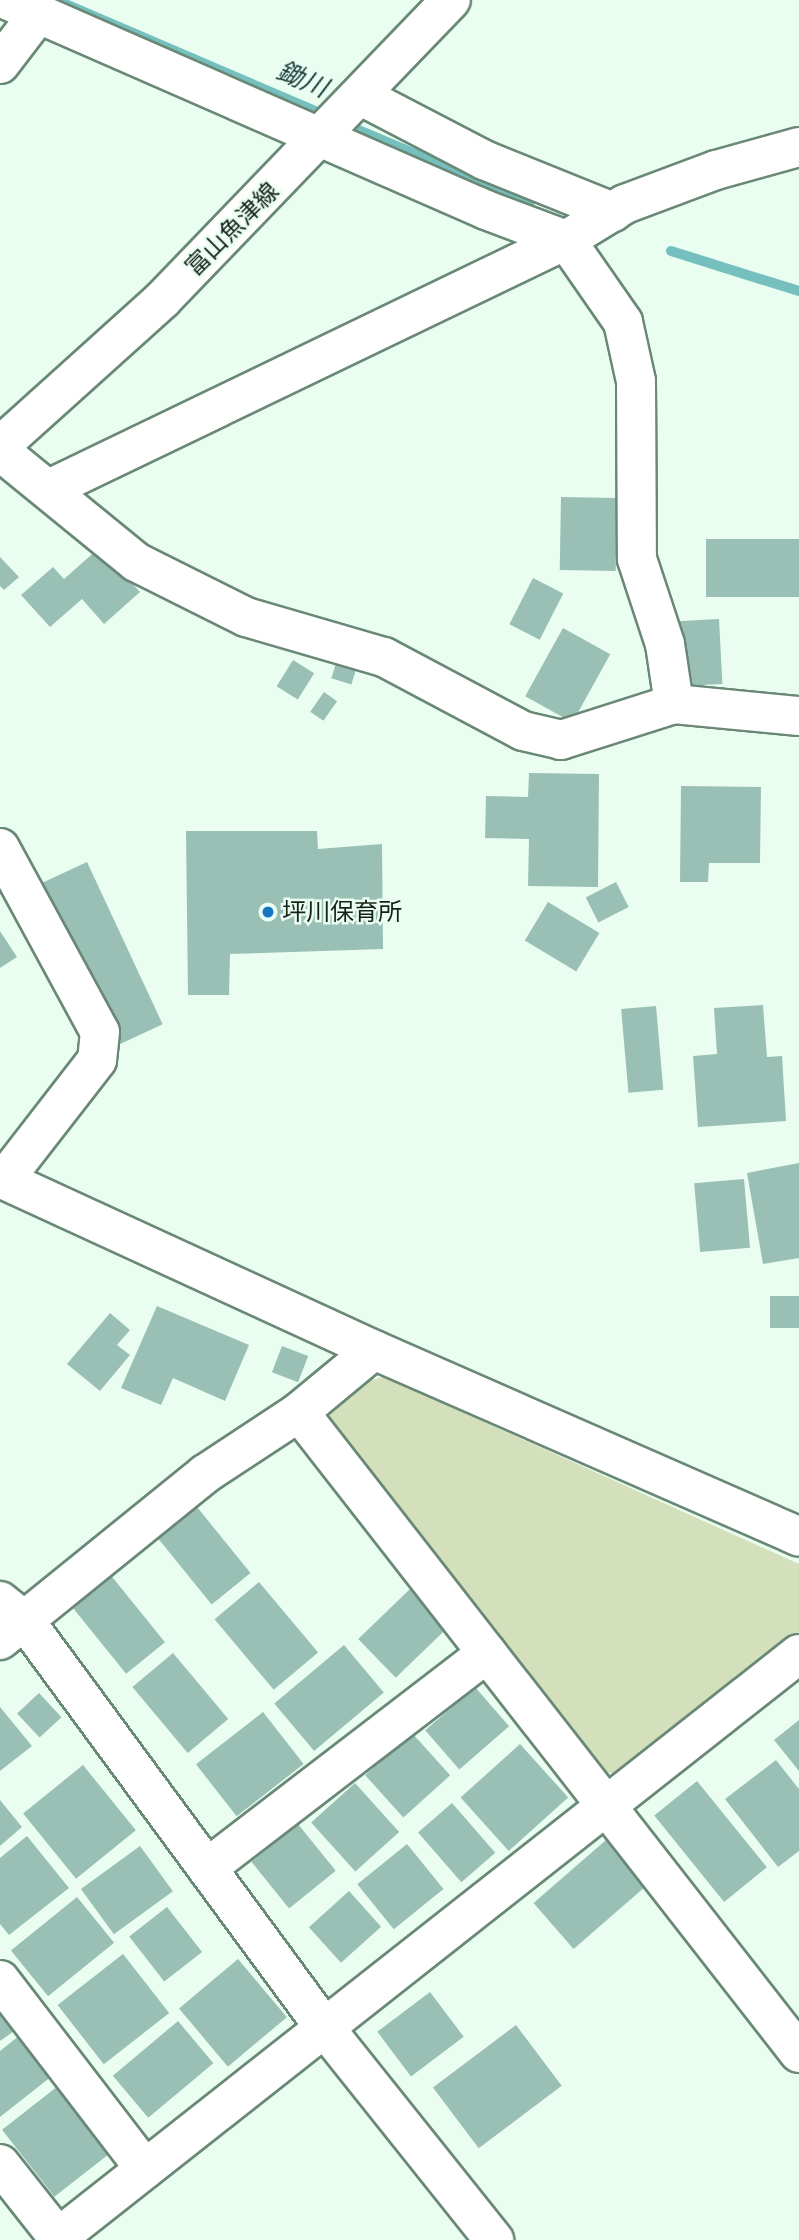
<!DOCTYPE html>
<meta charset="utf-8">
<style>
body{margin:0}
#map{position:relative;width:799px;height:2240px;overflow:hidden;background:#eafdf1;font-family:"DM Sans","Noto Sans JP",sans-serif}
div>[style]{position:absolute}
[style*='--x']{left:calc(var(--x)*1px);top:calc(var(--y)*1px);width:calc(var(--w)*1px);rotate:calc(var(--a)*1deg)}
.green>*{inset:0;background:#d3e0bb}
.stream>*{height:10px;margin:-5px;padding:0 5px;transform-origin:5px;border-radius:5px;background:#75bfbf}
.building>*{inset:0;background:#9ac0b6;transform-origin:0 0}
.roads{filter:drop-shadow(2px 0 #6a8876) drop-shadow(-2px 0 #6a8876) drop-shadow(0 2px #6a8876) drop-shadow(0 -2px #6a8876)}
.street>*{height:38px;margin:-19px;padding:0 19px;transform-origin:19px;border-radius:19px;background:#fff}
.secondary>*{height:38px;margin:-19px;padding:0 19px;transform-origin:19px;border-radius:19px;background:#fff}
.primary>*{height:38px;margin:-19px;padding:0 19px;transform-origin:19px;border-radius:19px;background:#fff}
.dots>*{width:19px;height:19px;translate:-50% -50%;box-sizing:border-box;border:4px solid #eafdf1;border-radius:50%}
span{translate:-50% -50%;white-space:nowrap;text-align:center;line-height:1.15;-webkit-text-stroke:5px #eafdf1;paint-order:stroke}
.street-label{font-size:24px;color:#142019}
.poi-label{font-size:24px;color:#142019}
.left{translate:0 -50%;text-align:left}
.water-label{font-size:26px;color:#163b3b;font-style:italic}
</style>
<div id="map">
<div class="green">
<i style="clip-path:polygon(384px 1377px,799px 1564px,799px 1632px,617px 1775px,603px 1771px,328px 1415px,367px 1381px)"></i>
</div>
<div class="stream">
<i style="--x:56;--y:0;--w:295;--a:23.2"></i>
<i style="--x:342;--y:123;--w:204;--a:22.8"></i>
<i style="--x:671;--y:251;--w:134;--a:17.4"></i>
</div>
<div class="building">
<i style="left:561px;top:497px;width:56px;height:73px;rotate:1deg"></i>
<i style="left:799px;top:539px;width:58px;height:93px;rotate:90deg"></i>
<i style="clip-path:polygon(99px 548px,140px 592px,104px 624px,82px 599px,50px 627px,21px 595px,53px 567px,64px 579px)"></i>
<i style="clip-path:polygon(0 557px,19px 577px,4px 590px,0 586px)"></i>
<i style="left:533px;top:578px;width:34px;height:52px;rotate:27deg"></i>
<i style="left:719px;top:619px;width:65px;height:42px;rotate:87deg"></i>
<i style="left:563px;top:628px;width:54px;height:78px;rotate:29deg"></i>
<i style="left:293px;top:660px;width:25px;height:31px;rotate:32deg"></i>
<i style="left:336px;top:663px;width:21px;height:16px;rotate:17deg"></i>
<i style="left:324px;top:692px;width:16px;height:24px;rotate:35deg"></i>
<i style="clip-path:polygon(529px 773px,599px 774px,598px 887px,528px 886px,529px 839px,485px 838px,486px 796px,528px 797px)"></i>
<i style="clip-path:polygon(681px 786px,761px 787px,760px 863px,709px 863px,708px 882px,680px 882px)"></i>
<i style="clip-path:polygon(186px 831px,317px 831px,318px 849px,382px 844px,383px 949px,230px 954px,229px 995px,188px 995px)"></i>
<i style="left:87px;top:862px;width:179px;height:51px;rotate:65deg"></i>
<i style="left:616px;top:882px;width:28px;height:34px;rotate:63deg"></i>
<i style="left:548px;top:902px;width:60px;height:45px;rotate:31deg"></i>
<i style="clip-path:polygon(0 931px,17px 957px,0 968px)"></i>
<i style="clip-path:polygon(763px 1005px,767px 1057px,782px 1056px,786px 1121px,698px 1127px,693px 1056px,717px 1054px,714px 1008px)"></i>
<i style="left:656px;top:1006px;width:84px;height:35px;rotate:85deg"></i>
<i style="clip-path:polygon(799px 1163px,799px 1258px,763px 1264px,747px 1173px)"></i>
<i style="left:744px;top:1179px;width:69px;height:50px;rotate:85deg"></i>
<i style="left:799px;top:1296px;width:32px;height:29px;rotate:90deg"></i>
<i style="clip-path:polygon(157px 1306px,249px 1345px,225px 1401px,173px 1378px,161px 1405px,121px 1388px)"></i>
<i style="clip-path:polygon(110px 1313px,130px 1330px,117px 1345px,130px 1355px,100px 1391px,67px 1364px)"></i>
<i style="left:282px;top:1346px;width:28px;height:28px;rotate:21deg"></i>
<i style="left:197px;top:1507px;width:85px;height:50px;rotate:51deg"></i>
<i style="left:109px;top:1573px;width:89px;height:50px;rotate:51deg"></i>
<i style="left:259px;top:1582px;width:92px;height:58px;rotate:50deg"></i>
<i style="left:410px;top:1589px;width:54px;height:72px;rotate:46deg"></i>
<i style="left:344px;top:1645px;width:62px;height:91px;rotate:50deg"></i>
<i style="left:173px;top:1653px;width:86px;height:53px;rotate:50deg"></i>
<i style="left:475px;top:1687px;width:52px;height:66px;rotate:49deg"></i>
<i style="left:39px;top:1693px;width:33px;height:30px;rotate:47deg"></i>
<i style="clip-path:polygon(0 1707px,32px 1746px,0 1771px)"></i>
<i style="left:263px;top:1712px;width:66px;height:85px;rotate:52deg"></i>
<i style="clip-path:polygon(799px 1720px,799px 1771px,774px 1740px)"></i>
<i style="left:412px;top:1733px;width:57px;height:63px;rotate:48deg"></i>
<i style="left:520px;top:1744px;width:72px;height:80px;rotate:48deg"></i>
<i style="clip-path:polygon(776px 1760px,799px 1789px,799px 1851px,778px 1867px,725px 1799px)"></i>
<i style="left:83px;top:1765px;width:84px;height:77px;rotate:51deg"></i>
<i style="left:697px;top:1781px;width:111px;height:55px;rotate:51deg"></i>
<i style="left:355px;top:1783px;width:66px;height:59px;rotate:48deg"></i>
<i style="clip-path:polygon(0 1800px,22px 1827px,0 1846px)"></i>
<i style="left:452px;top:1803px;width:66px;height:45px;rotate:49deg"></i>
<i style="left:298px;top:1824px;width:60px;height:60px;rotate:51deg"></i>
<i style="clip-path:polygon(27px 1836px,69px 1888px,9px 1935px,0 1924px,0 1858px)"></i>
<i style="left:606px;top:1840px;width:61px;height:96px;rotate:49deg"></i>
<i style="left:407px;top:1844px;width:58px;height:64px;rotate:51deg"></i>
<i style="left:140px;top:1846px;width:56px;height:73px;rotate:54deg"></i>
<i style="left:349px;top:1891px;width:48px;height:54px;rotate:48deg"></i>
<i style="left:77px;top:1897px;width:59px;height:85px;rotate:51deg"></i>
<i style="left:167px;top:1907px;width:57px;height:48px;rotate:52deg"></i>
<i style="left:123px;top:1954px;width:75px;height:83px;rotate:52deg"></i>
<i style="left:238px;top:1959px;width:76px;height:77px;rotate:50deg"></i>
<i style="left:430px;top:1992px;width:56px;height:66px;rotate:53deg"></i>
<i style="clip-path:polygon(0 2005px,17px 2029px,0 2041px)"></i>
<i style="left:178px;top:2021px;width:55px;height:85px;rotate:50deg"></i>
<i style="left:516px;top:2025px;width:76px;height:104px;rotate:53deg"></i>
<i style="clip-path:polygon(20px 2035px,52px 2076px,0 2117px,0 2051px)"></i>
<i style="left:58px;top:2086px;width:85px;height:71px;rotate:52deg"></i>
</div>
<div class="roads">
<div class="street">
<i style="--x:7;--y:0;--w:523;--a:23.67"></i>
<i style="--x:486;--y:210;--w:85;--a:20.6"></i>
<i style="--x:566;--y:240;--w:100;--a:55.2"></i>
<i style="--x:623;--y:322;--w:60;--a:77.6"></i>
<i style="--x:636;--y:381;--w:178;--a:89.7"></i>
<i style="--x:637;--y:559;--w:89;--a:71.8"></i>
<i style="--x:665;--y:644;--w:61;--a:81.5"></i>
<i style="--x:0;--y:64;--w:64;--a:-52.6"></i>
<i style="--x:361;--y:96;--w:139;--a:27.5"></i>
<i style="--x:484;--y:160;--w:139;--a:22"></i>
<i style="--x:0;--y:451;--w:176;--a:39.2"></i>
<i style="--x:136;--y:562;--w:123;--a:26.6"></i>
<i style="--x:246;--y:617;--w:144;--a:16.2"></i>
<i style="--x:384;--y:657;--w:157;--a:28"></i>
<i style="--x:523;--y:731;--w:39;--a:13"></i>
<i style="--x:561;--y:740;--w:119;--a:-17.7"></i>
<i style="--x:674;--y:704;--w:126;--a:5.5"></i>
<i style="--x:49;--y:489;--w:574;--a:-25.72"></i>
<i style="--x:566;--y:240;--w:69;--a:-31.4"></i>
<i style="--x:625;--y:204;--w:97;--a:-20.5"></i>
<i style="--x:716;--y:170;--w:86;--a:-15.5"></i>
<i style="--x:0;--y:848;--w:209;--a:61.5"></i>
<i style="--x:100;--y:1032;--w:28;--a:96"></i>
<i style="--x:97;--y:1060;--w:152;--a:127.8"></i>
<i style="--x:0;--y:1178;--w:412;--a:24.7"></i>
<i style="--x:374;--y:1350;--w:464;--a:23.7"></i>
<i style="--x:299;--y:1412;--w:813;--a:52.04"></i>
<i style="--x:0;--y:1601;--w:32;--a:39"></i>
<i style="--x:25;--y:1621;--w:504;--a:53.63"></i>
<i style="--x:324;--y:2027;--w:273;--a:51.4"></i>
<i style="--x:0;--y:1640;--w:264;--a:-39"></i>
<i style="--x:205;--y:1474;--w:113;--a:-33.4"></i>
<i style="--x:299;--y:1412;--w:97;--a:-39.6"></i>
<i style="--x:207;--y:1868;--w:353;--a:-37.5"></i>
<i style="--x:0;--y:1980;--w:238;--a:52.5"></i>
<i style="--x:0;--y:2164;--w:97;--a:51.7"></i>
</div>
<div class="secondary">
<i style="--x:55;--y:2240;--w:947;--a:-38.23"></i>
</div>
<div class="primary">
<i style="--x:0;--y:446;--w:219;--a:-42"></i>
<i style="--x:163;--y:299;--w:415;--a:-46.1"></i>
</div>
</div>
<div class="dots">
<i style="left:268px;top:912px;background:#1775c2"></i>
</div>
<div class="street-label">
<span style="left:232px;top:229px;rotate:-45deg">富山魚津線</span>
</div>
<div class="poi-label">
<span class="left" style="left:282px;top:912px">坪川保育所</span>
</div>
<div class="water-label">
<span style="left:302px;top:80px;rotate:23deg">鋤川</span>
</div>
</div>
